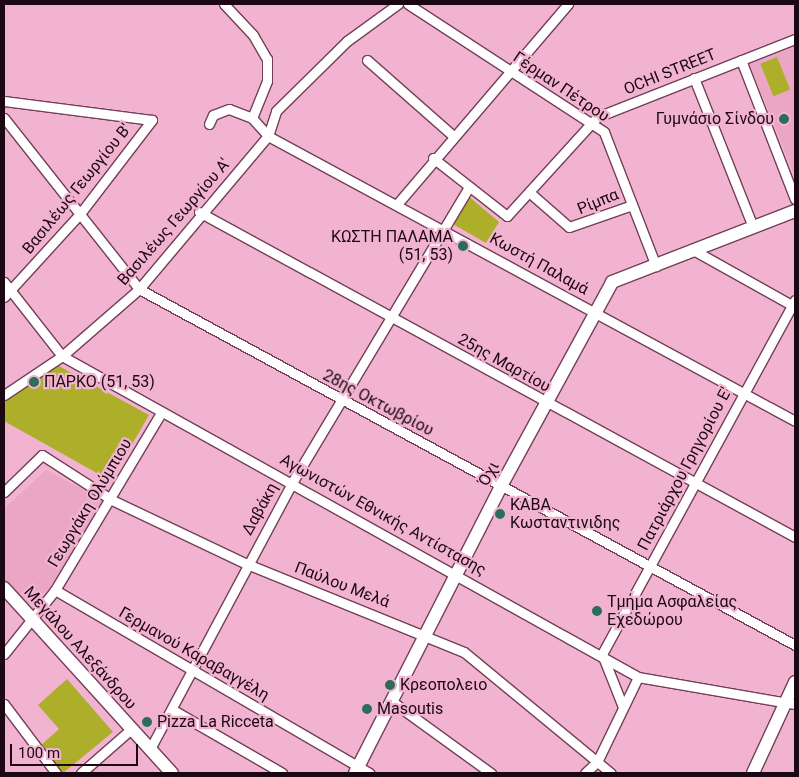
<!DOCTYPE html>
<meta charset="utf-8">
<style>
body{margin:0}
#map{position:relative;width:799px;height:777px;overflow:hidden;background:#f1b3cf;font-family:Roboto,sans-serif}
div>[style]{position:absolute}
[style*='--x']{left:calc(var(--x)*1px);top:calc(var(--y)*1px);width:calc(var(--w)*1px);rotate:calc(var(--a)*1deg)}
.built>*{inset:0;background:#eba6c5}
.green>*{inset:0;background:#adaf2a;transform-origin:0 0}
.roads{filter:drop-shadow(1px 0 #733f58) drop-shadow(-1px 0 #733f58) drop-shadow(0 1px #733f58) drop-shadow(0 -1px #733f58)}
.street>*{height:9px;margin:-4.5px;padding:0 4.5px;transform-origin:4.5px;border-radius:4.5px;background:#fff}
.secondary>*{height:12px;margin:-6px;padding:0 6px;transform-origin:6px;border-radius:6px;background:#fff}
.dots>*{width:14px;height:14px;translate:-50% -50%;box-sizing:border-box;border:2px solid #f1b3cf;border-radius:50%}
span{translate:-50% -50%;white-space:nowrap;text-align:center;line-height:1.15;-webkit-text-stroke:4.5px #f1b3cf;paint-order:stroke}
.street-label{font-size:16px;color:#1c0812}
.poi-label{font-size:16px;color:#1c0812}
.right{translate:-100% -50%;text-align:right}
.left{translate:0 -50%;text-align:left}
.frame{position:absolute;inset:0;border:5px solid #1c0812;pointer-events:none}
.scale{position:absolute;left:10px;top:744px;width:128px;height:22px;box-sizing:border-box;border:2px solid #1c0812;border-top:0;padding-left:6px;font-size:15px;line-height:18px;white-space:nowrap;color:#1c0812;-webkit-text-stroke:4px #f1b3cf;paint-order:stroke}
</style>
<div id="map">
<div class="built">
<i style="clip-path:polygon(795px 44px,795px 177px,749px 62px)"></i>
<i style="clip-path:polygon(46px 470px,103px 500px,49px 589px,27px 606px,4px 580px,4px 509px)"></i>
</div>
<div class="green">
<i style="left:777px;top:57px;width:35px;height:18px;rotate:68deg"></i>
<i style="clip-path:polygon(467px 195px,499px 222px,486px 243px,451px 223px)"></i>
<i style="clip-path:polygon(57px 365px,149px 415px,111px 481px,4px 421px,4px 401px)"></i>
<i style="clip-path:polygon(67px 679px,113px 732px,63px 773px,40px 746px,59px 729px,38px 705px)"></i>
</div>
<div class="roads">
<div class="street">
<i style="--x:224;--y:4;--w:42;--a:46.9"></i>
<i style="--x:253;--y:35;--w:28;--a:60"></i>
<i style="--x:267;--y:59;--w:22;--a:90"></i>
<i style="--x:267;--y:81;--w:40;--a:112"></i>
<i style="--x:252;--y:118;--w:24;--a:48"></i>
<i style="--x:268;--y:136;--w:599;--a:28.4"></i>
<i style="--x:408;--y:4;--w:234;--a:33.1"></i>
<i style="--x:604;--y:132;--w:144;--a:68.8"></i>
<i style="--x:367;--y:60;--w:113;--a:41.4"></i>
<i style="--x:741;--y:60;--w:149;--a:68.8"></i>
<i style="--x:694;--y:78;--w:160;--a:68.4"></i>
<i style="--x:4;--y:101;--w:149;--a:7.3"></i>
<i style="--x:4;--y:118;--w:218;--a:51.7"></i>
<i style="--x:139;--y:289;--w:746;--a:28.49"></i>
<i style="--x:209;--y:124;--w:10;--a:-66"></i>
<i style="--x:213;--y:115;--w:17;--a:-21"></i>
<i style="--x:229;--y:109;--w:25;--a:21"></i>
<i style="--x:268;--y:136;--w:26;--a:-72"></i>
<i style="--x:276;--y:111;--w:100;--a:-44.6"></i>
<i style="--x:347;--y:41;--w:63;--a:-36"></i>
<i style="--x:433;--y:158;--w:94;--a:38.1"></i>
<i style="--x:507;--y:216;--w:134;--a:-47.7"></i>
<i style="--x:597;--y:117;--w:213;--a:-21.5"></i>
<i style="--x:529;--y:192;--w:53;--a:41.2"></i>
<i style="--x:569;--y:227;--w:67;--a:-19.2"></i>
<i style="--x:398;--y:203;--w:262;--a:-49.5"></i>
<i style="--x:199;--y:212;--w:679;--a:28.6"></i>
<i style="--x:695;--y:251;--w:115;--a:29.2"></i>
<i style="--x:4;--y:282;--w:94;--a:51.9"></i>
<i style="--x:62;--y:356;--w:659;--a:29.13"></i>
<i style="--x:638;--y:677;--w:159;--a:9.8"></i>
<i style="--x:4;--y:297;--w:111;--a:-47.6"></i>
<i style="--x:79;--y:215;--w:120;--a:-52.5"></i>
<i style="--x:4;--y:395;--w:70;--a:-33.9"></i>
<i style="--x:62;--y:356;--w:102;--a:-41"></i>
<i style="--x:139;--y:289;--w:200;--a:-49.9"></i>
<i style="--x:4;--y:492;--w:53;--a:-44.2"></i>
<i style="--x:42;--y:455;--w:83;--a:32.7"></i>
<i style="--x:112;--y:500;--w:149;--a:25.4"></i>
<i style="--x:247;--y:564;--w:234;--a:22.1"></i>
<i style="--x:464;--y:652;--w:190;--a:39.5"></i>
<i style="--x:55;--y:590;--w:364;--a:30.2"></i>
<i style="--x:4;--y:654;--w:82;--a:-51.4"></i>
<i style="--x:55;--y:590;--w:206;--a:-59.1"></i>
<i style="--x:602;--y:654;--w:403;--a:-61.4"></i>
<i style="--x:602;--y:654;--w:57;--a:68.4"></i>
<i style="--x:390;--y:700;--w:125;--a:35.9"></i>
<i style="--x:4;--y:704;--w:86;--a:53"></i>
<i style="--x:173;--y:710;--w:126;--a:30"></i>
<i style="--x:150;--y:749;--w:304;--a:-61.9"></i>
<i style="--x:293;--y:481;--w:343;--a:-59.1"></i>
<i style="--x:81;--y:773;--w:67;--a:-41.3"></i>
<i style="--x:585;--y:773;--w:16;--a:-43"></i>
<i style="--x:597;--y:762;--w:94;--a:-64.2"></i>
</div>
<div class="secondary">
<i style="--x:4;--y:588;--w:250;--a:47.8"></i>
<i style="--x:355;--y:773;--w:322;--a:-63"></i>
<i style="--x:501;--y:486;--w:232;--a:-61.4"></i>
<i style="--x:612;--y:282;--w:196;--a:-21.2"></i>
<i style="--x:753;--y:773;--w:100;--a:-65.2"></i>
</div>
</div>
<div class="dots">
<i style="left:784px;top:119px;background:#2d6c59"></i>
<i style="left:463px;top:246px;background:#2d6c59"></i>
<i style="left:34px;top:382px;background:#2d6c59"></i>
<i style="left:500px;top:514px;background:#2d6c59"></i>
<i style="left:597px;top:611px;background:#2d6c59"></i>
<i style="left:390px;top:685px;background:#2d6c59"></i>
<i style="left:367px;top:709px;background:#2d6c59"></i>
<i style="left:147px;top:722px;background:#2d6c59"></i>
</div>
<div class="street-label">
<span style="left:670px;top:72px;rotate:-22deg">OCHI STREET</span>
<span style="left:561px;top:87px;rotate:34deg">Γέρμαν Πέτρου</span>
<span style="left:77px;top:189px;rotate:-51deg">Βασιλέως Γεωργίου Β'</span>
<span style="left:598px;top:202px;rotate:-22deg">Ρίμπα</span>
<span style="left:174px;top:222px;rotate:-49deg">Βασιλέως Γεωργίου Α'</span>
<span style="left:539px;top:264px;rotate:29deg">Κωστή Παλαμά</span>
<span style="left:504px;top:363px;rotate:29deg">25ης Μαρτίου</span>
<span style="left:378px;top:403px;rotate:28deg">28ης Οκτωβρίου</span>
<span style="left:685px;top:469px;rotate:-62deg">Πατριάρχου Γρηγορίου Ε'</span>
<span style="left:489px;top:474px;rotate:-61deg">Όχι</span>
<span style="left:90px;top:503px;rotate:-59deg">Γεωργάκη Ολύμπιου</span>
<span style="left:260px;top:509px;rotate:-61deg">Δαβάκη</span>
<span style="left:383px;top:515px;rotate:29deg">Αγωνιστών Εθνικής Αντίστασης</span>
<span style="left:342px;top:585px;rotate:21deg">Παύλου Μελά</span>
<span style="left:80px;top:648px;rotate:48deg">Μεγάλου Αλεξάνδρου</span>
<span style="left:194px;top:654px;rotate:30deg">Γερμανού Καραβαγγέλη</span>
</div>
<div class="poi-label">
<span class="right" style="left:774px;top:119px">Γυμνάσιο Σίνδου</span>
<span class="right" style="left:453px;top:246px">ΚΩΣΤΗ ΠΑΛΑΜΑ<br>(51, 53)</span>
<span class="left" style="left:44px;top:382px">ΠΑΡΚΟ (51, 53)</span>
<span class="left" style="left:510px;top:514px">ΚΑΒΑ<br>Κωσταντινιδης</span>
<span class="left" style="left:607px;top:611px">Τμήμα Ασφαλείας<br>Εχεδώρου</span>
<span class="left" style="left:400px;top:685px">Κρεοπολειο</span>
<span class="left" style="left:377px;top:709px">Masoutis</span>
<span class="left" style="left:157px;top:722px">Pizza La Ricceta</span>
</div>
<div class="frame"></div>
<div class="scale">100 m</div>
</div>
